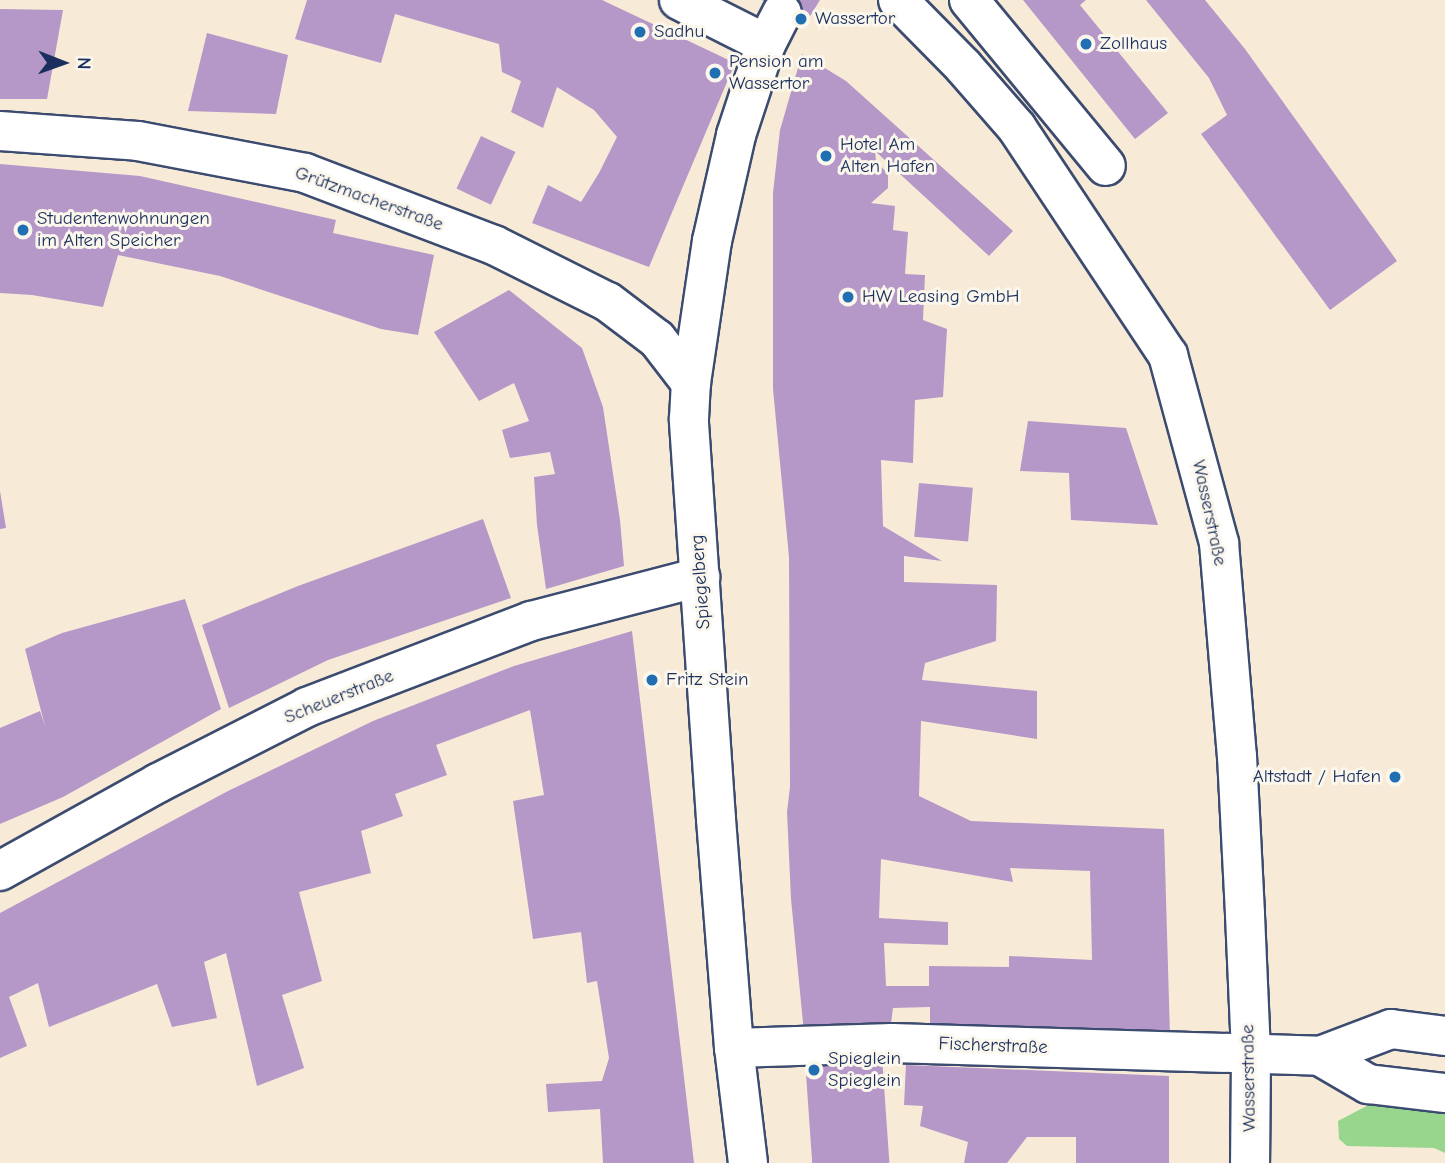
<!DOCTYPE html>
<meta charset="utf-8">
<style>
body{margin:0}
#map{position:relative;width:1445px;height:1163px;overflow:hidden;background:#f7ebd7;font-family:"Comic Neue",sans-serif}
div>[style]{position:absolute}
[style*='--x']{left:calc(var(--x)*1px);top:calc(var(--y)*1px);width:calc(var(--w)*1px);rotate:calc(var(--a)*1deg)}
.green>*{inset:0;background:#97d68c}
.building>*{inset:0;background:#b597c8;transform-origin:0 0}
.roads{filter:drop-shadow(2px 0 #3c4b70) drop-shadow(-2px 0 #3c4b70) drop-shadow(0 2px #3c4b70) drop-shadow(0 -2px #3c4b70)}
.street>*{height:38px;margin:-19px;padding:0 19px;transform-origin:19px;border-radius:19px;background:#fff}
.secondary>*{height:38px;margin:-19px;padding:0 19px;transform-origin:19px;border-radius:19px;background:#fff}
.dots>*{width:19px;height:19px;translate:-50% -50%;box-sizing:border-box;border:4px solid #fbf7ec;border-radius:50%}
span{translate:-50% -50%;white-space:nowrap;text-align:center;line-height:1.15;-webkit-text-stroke:6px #fbf7ec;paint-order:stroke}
.poi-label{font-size:19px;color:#1b2f5e}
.left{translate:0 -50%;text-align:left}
.right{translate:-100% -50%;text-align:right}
.street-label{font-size:19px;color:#1b2f5e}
.north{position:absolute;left:28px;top:28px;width:70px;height:70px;-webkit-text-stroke:5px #fbf7ec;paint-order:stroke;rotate:91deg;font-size:19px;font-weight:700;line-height:28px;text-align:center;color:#1b2f5e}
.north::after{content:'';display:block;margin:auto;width:24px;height:32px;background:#1b2f5e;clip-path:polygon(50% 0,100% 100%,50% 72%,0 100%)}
</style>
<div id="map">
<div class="green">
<i style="clip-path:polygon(1378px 1100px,1445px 1108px,1445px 1153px,1434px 1148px,1347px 1146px,1339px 1139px,1338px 1121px)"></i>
</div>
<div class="building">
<i style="clip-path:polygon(307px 0,602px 0,735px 63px,649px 267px,532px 223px,548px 185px,581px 202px,599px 173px,617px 137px,594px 110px,557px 87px,543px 128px,511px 112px,521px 81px,502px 72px,499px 44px,395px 14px,381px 63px,295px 39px)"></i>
<i style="clip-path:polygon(762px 0,820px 0,804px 26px)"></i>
<i style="clip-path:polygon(1023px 0,1086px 0,1080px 5px,1168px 113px,1135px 139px)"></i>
<i style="clip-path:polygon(1146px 0,1205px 0,1245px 49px,1397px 261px,1330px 310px,1201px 134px,1227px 115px,1209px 78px)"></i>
<i style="clip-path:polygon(0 9px,63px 10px,47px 99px,0 99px)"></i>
<i style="clip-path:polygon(207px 33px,288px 55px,276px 114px,188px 111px)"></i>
<i style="clip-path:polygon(evenodd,802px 54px,846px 81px,1013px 231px,989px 256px,875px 151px,876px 161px,888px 174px,888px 188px,871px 203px,895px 206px,893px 230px,908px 232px,905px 274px,925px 275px,923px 320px,947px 329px,943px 397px,915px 400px,913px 463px,881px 460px,883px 526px,942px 561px,904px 556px,904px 582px,997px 585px,996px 641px,925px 663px,922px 680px,1037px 691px,1037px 739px,921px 721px,919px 796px,971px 821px,1164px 829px,1170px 1036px,930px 1029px,930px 1007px,893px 1008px,890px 1031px,804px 1033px,791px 899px,787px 812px,790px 787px,789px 557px,773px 389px,773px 193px,780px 130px,802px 54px,881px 859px,1013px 882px,1010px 868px,1090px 871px,1092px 960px,1009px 956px,1009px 967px,929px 966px,929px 986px,886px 986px,884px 943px,948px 945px,948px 922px,879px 918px,881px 859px)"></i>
<i style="left:481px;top:136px;width:38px;height:58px;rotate:25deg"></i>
<i style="clip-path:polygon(0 164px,140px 176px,336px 220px,333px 233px,434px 255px,418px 335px,381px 329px,220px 276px,118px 255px,103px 307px,32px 295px,0 293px)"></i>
<i style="clip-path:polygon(509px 290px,582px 348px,603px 407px,620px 520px,624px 566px,546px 589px,537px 525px,534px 477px,555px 474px,550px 452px,510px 458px,502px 430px,529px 421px,514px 383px,479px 401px,434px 332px)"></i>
<i style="clip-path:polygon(1028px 421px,1126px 428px,1158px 525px,1071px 520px,1069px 473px,1020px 471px)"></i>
<i style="left:919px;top:483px;width:54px;height:54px;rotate:5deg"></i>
<i style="clip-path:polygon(0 491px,6px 528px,0 529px)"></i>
<i style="clip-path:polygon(483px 519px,511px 598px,328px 660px,229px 708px,202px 625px,298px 586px)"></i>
<i style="clip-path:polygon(185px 599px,221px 709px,63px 797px,0 824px,0 728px,40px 711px,45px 726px,25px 649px,62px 633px)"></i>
<i style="clip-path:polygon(632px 631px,694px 1163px,603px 1163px,600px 1109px,548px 1112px,546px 1084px,602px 1081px,609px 1058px,597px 981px,587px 983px,581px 932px,533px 939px,513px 801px,544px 795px,530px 710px,436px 745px,447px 775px,395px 794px,403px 816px,361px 831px,371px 873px,299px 892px,322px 981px,282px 995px,304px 1068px,257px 1086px,226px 953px,204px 962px,217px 1018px,172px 1027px,157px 984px,49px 1027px,38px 983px,9px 997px,27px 1046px,0 1058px,0 913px,228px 791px,373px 721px,514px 666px)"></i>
<i style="left:882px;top:1057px;width:106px;height:77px;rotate:86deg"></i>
<i style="clip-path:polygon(906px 1065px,1169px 1076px,1169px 1163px,1076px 1163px,1076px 1137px,1027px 1137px,1007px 1163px,964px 1163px,968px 1142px,920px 1126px,923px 1106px,904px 1105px)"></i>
</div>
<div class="roads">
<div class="street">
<i style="--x:679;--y:0;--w:97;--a:26.8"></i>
<i style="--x:969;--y:0;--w:215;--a:50.5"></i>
<i style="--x:0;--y:131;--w:138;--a:4.1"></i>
<i style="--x:138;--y:141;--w:170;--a:10.8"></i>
<i style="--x:305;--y:173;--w:202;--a:20.9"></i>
<i style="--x:494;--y:245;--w:127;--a:26.6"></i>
<i style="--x:608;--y:302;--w:61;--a:37.1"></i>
<i style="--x:657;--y:339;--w:56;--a:52.3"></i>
<i style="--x:0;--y:871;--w:181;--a:-29.1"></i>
<i style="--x:158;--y:783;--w:167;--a:-27"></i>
<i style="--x:307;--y:707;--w:240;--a:-21"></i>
<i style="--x:531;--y:621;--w:175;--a:-14.6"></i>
<i style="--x:734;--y:1048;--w:158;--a:-1.8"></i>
<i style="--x:892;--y:1043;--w:428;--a:1.7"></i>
<i style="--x:1320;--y:1056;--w:76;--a:-20.8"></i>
<i style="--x:1391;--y:1029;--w:54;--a:7.4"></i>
<i style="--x:1320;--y:1056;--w:56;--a:30.3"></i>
<i style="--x:1368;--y:1084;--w:78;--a:6.7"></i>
<i style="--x:748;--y:1163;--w:116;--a:-96.9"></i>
<i style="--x:734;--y:1048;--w:230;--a:-94.5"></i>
<i style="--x:716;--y:819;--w:401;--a:-93.9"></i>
<i style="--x:689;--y:419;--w:36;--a:-87"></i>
<i style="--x:691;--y:383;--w:144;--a:-81.6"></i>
<i style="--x:712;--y:241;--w:109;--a:-77.2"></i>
<i style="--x:736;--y:135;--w:96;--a:-71.8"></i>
<i style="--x:766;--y:44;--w:35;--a:-63"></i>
</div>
<div class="secondary">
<i style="--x:898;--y:0;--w:93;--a:45.4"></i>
<i style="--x:963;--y:66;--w:82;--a:48.9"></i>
<i style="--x:1017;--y:128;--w:273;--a:56.4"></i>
<i style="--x:1168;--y:355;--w:195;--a:74.8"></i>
<i style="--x:1219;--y:543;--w:214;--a:85.2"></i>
<i style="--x:1237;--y:756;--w:159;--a:87.1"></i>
<i style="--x:1245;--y:915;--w:140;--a:87.5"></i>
<i style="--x:1251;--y:1055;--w:108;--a:90.5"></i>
</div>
</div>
<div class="dots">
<i style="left:801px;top:19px;background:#1f6fb2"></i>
<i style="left:640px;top:32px;background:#1f6fb2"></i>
<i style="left:1086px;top:44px;background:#1f6fb2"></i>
<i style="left:715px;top:73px;background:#1f6fb2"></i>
<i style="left:826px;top:156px;background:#1f6fb2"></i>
<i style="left:23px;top:230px;background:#1f6fb2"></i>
<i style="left:848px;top:297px;background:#1f6fb2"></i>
<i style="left:652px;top:680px;background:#1f6fb2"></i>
<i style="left:1395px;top:777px;background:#1f6fb2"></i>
<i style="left:814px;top:1070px;background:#1f6fb2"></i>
</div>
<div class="poi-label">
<span class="left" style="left:815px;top:19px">Wassertor</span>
<span class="left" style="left:654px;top:32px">Sadhu</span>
<span class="left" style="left:1100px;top:44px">Zollhaus</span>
<span class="left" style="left:729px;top:73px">Pension am<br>Wassertor</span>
<span class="left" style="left:840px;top:156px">Hotel Am<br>Alten Hafen</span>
<span class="left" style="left:37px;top:230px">Studentenwohnungen<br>im Alten Speicher</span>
<span class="left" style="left:862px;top:297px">HW Leasing GmbH</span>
<span class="left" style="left:666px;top:680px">Fritz Stein</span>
<span class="right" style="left:1381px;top:777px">Altstadt / Hafen</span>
<span class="left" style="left:828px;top:1070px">Spieglein<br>Spieglein</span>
</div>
<div class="street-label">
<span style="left:369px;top:199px;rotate:20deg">Grützmacherstraße</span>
<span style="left:1209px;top:513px;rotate:78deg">Wasserstraße</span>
<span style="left:701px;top:582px;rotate:-94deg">Spiegelberg</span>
<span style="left:339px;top:697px;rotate:-22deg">Scheuerstraße</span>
<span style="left:993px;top:1046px;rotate:2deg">Fischerstraße</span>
<span style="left:1249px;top:1078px;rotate:-91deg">Wasserstraße</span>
</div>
<div class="north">N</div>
</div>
